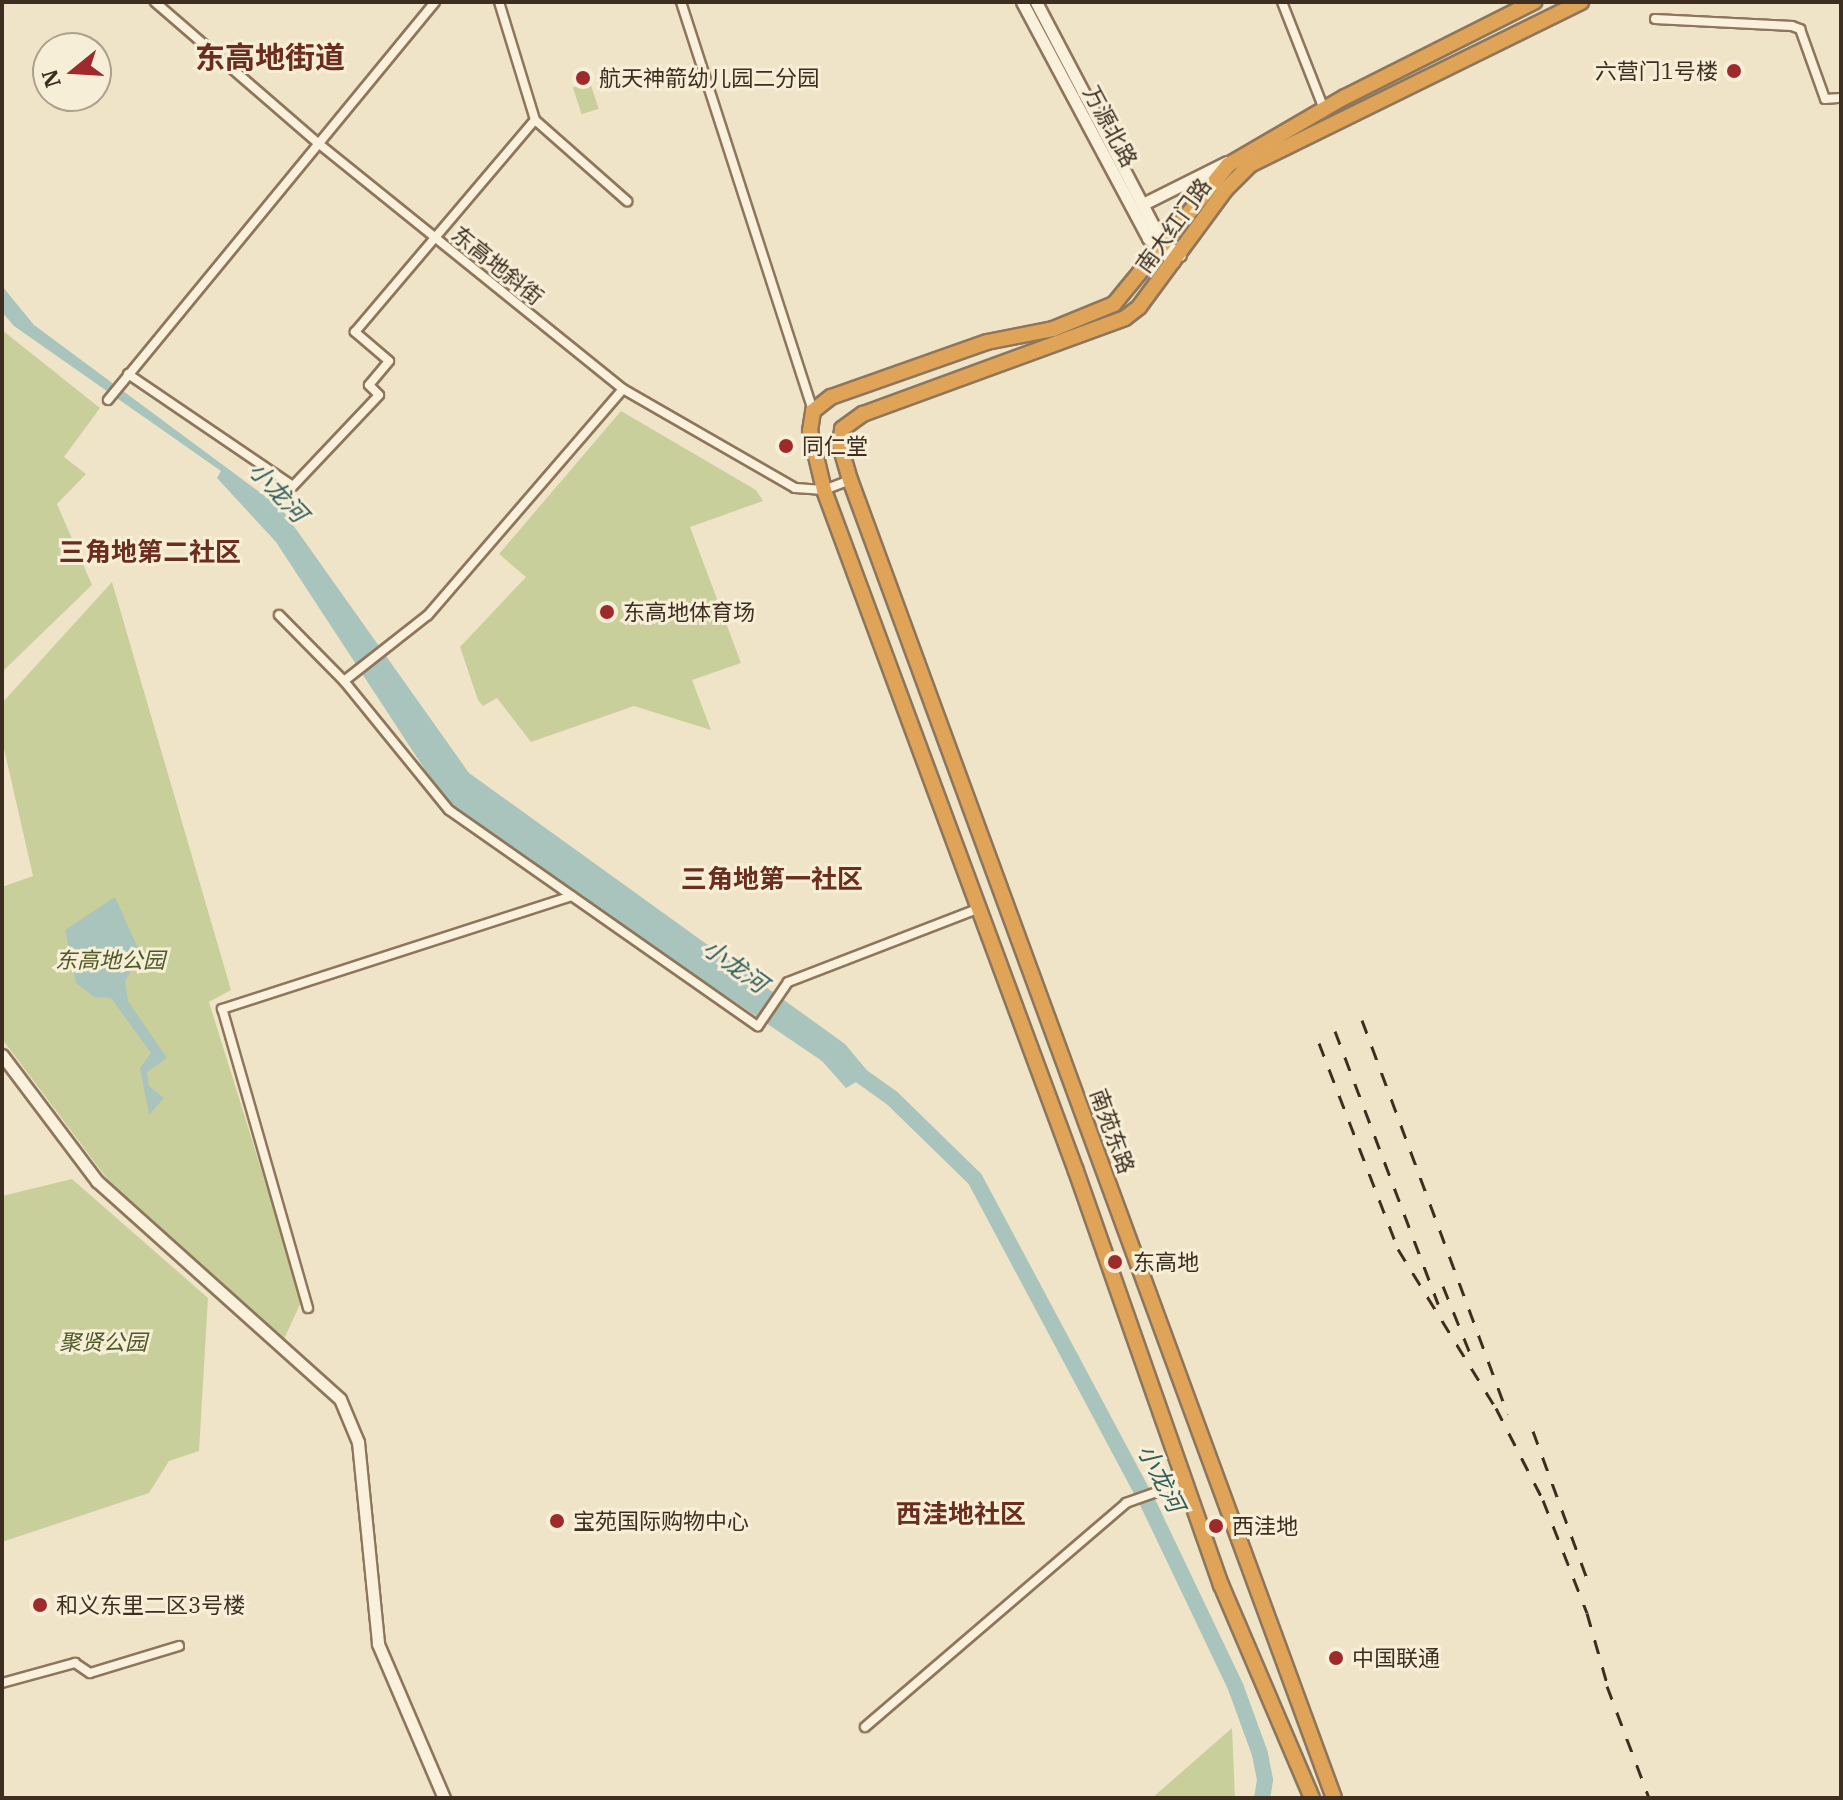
<!DOCTYPE html>
<meta charset="utf-8">
<style>
body{margin:0}
#map{position:relative;width:1843px;height:1800px;overflow:hidden;background:#f0e4c8;font-family:"IBM Plex Serif","Noto Sans SC",serif}
div>[style]{position:absolute}
[style*='--x']{left:calc(var(--x)*1px);top:calc(var(--y)*1px);width:calc(var(--w)*1px);rotate:calc(var(--a)*1deg)}
.green>*{inset:0;background:#c9cf9b;transform-origin:0 0}
.water>*{inset:0;background:#a9c4bc}
.river>*{height:16px;margin:-8px;padding:0 8px;transform-origin:8px;border-radius:8px;background:#a9c4bc}
.roads{filter:drop-shadow(2px 0 #8d765c) drop-shadow(-2px 0 #8d765c) drop-shadow(0 2px #8d765c) drop-shadow(0 -2px #8d765c)}
.street>*{height:8px;margin:-4px;padding:0 4px;transform-origin:4px;border-radius:4px;background:#faf1dc}
.secondary>*{height:11px;margin:-5.5px;padding:0 5.5px;transform-origin:5.5px;border-radius:5.5px;background:#faf1dc}
.highway>*{height:14px;margin:-7px;padding:0 7px;transform-origin:7px;border-radius:7px;background:#e0a458}
.rail>*{height:3px;margin-top:-1.5px;transform-origin:0;background:repeating-linear-gradient(90deg,#3d2e20 0 14px,transparent 0 28px)}
.dots>*{width:22px;height:22px;translate:-50% -50%;box-sizing:border-box;border:4px solid #f7eed8;border-radius:50%}
span{translate:-50% -50%;white-space:nowrap;text-align:center;line-height:1.15;-webkit-text-stroke:6px #f7eed8;paint-order:stroke}
.poi-label{font-size:22px;color:#3d2e20}
.right{translate:-100% -50%;text-align:right}
.left{translate:0 -50%;text-align:left}
.street-label{font-size:22px;color:#3d2e20}
.park-label{font-size:22px;color:#4d5a26;font-style:italic}
.water-label{font-size:24px;color:#2f5d5a;font-style:italic}
.quarter-label{font-size:26px;color:#6b2e1e;font-weight:700}
.district-label{font-size:30px;color:#6b2e1e;font-weight:700}
.frame{position:absolute;inset:0;border:4px solid #3d2e20;pointer-events:none}
.north{position:absolute;left:32px;top:32px;width:80px;height:80px;box-sizing:border-box;background:#f7eed8;border:2px solid #ada18e;border-radius:50%;rotate:252deg;font-size:22px;font-weight:700;line-height:32px;text-align:center;color:#3d2e20}
.north::after{content:'';display:block;margin:auto;width:28px;height:36px;background:#9e2a2b;clip-path:polygon(50% 0,100% 100%,50% 72%,0 100%)}
</style>
<div id="map">
<div class="green">
<i style="left:590px;top:82px;width:28px;height:18px;rotate:72deg"></i>
<i style="clip-path:polygon(2px 330px,100px 408px,64px 457px,86px 474px,57px 504px,92px 585px,2px 672px)"></i>
<i style="clip-path:polygon(621px 411px,756px 490px,763px 501px,690px 527px,741px 663px,692px 680px,711px 730px,634px 706px,531px 742px,497px 698px,483px 706px,478px 700px,460px 647px,526px 577px,499px 554px)"></i>
<i style="clip-path:polygon(112px 582px,231px 990px,209px 1002px,302px 1300px,284px 1339px,120px 1196px,2px 1039px,2px 887px,33px 876px,2px 740px,2px 703px)"></i>
<i style="clip-path:polygon(72px 1179px,208px 1298px,199px 1451px,169px 1461px,149px 1493px,2px 1542px,2px 1196px)"></i>
<i style="clip-path:polygon(1232px 1728px,1235px 1798px,1152px 1798px)"></i>
</div>
<div class="water">
<i style="clip-path:polygon(2px 286px,34px 325px,281px 508px,469px 773px,845px 1044px,870px 1074px,846px 1088px,822px 1061px,450px 808px,276px 542px,217px 478px,221px 471px,14px 326px,2px 312px)"></i>
<i style="clip-path:polygon(115px 897px,141px 955px,125px 981px,128px 1001px,167px 1058px,147px 1072px,149px 1086px,164px 1098px,149px 1115px,140px 1068px,151px 1053px,111px 998px,94px 997px,76px 983px,65px 930px)"></i>
</div>
<div class="river">
<i style="--x:847;--y:1066;--w:55;--a:35.4"></i>
<i style="--x:892;--y:1098;--w:116;--a:44.3"></i>
<i style="--x:975;--y:1179;--w:365;--a:61.9"></i>
<i style="--x:1147;--y:1501;--w:207;--a:64.5"></i>
<i style="--x:1236;--y:1688;--w:70;--a:70"></i>
<i style="--x:1260;--y:1754;--w:26;--a:79"></i>
<i style="--x:1265;--y:1780;--w:18;--a:99"></i>
</div>
<div class="roads">
<div class="street">
<i style="--x:155;--y:2;--w:216;--a:40.9"></i>
<i style="--x:318;--y:143;--w:392;--a:38.9"></i>
<i style="--x:623;--y:389;--w:198;--a:29.9"></i>
<i style="--x:795;--y:488;--w:29;--a:4"></i>
<i style="--x:824;--y:490;--w:28;--a:-21"></i>
<i style="--x:499;--y:2;--w:123;--a:73"></i>
<i style="--x:535;--y:120;--w:123;--a:41.4"></i>
<i style="--x:681;--y:2;--w:430;--a:72.1"></i>
<i style="--x:1282;--y:2;--w:115;--a:68.6"></i>
<i style="--x:1655;--y:19;--w:137;--a:2.9"></i>
<i style="--x:1792;--y:26;--w:9;--a:21"></i>
<i style="--x:1800;--y:29;--w:74;--a:70.3"></i>
<i style="--x:1825;--y:99;--w:16;--a:-4"></i>
<i style="--x:128;--y:374;--w:199;--a:34.2"></i>
<i style="--x:293;--y:486;--w:125;--a:-46.6"></i>
<i style="--x:379;--y:395;--w:14;--a:-135"></i>
<i style="--x:369;--y:385;--w:31;--a:-50"></i>
<i style="--x:389;--y:361;--w:45;--a:-139.5"></i>
<i style="--x:355;--y:332;--w:278;--a:-49.7"></i>
<i style="--x:108;--y:400;--w:515;--a:-50.59"></i>
<i style="--x:279;--y:615;--w:93;--a:45.4"></i>
<i style="--x:344;--y:681;--w:166;--a:50.9"></i>
<i style="--x:449;--y:810;--w:377;--a:35"></i>
<i style="--x:758;--y:1026;--w:53;--a:-55.7"></i>
<i style="--x:788;--y:982;--w:203;--a:-21.1"></i>
<i style="--x:344;--y:681;--w:107;--a:-38.2"></i>
<i style="--x:428;--y:615;--w:298;--a:-49.2"></i>
<i style="--x:308;--y:1308;--w:311;--a:-106"></i>
<i style="--x:222;--y:1009;--w:367;--a:-17.9"></i>
<i style="--x:2;--y:1683;--w:76;--a:-15.3"></i>
<i style="--x:75;--y:1663;--w:18;--a:34"></i>
<i style="--x:90;--y:1673;--w:93;--a:-16.9"></i>
<i style="--x:865;--y:1727;--w:344;--a:-40.6"></i>
<i style="--x:1126;--y:1503;--w:63;--a:-19.6"></i>
</div>
<div class="secondary">
<i style="--x:1022;--y:2;--w:268;--a:61.9"></i>
<i style="--x:1148;--y:238;--w:35;--a:43"></i>
<i style="--x:1036;--y:2;--w:271;--a:62.3"></i>
<i style="--x:1162;--y:242;--w:22;--a:36"></i>
<i style="--x:1143;--y:204;--w:94;--a:-26.6"></i>
<i style="--x:2;--y:1055;--w:158;--a:53"></i>
<i style="--x:97;--y:1181;--w:326;--a:41.9"></i>
<i style="--x:340;--y:1399;--w:47;--a:67.3"></i>
<i style="--x:358;--y:1442;--w:203;--a:84.3"></i>
<i style="--x:378;--y:1644;--w:168;--a:66.8"></i>
</div>
<div class="highway">
<i style="--x:1312;--y:1798;--w:232;--a:-113.1"></i>
<i style="--x:1221;--y:1585;--w:439;--a:-109.3"></i>
<i style="--x:1076;--y:1171;--w:726;--a:-110.31"></i>
<i style="--x:824;--y:490;--w:61;--a:-103.3"></i>
<i style="--x:810;--y:431;--w:20;--a:-81"></i>
<i style="--x:813;--y:411;--w:23;--a:-38"></i>
<i style="--x:831;--y:397;--w:165;--a:-19.4"></i>
<i style="--x:987;--y:342;--w:67;--a:-11.1"></i>
<i style="--x:1053;--y:329;--w:66;--a:-22.3"></i>
<i style="--x:1114;--y:304;--w:180;--a:-50.6"></i>
<i style="--x:1228;--y:165;--w:135;--a:-30.2"></i>
<i style="--x:1345;--y:97;--w:212;--a:-26.7"></i>
<i style="--x:1334;--y:1798;--w:1404;--a:-110.16"></i>
<i style="--x:850;--y:480;--w:37;--a:-106"></i>
<i style="--x:840;--y:444;--w:15;--a:-82"></i>
<i style="--x:842;--y:429;--w:26;--a:-36"></i>
<i style="--x:863;--y:414;--w:279;--a:-20.1"></i>
<i style="--x:1125;--y:318;--w:18;--a:-38"></i>
<i style="--x:1139;--y:307;--w:147;--a:-53.6"></i>
<i style="--x:1226;--y:189;--w:34;--a:-45"></i>
<i style="--x:1250;--y:165;--w:369;--a:-26.2"></i>
</div>
</div>
<div class="rail">
<i style="--x:1362;--y:1020;--w:420;--a:69.7"></i>
<i style="--x:1335;--y:1031;--w:292;--a:69.3"></i>
<i style="--x:1319;--y:1043;--w:221;--a:69"></i>
<i style="--x:1398;--y:1249;--w:187;--a:58.4"></i>
<i style="--x:1496;--y:1408;--w:103;--a:62.9"></i>
<i style="--x:1543;--y:1500;--w:121;--a:68.7"></i>
<i style="--x:1587;--y:1613;--w:84;--a:74.1"></i>
<i style="--x:1443;--y:1286;--w:72;--a:68.1"></i>
<i style="--x:1533;--y:1431;--w:160;--a:69.9"></i>
<i style="--x:1607;--y:1686;--w:120;--a:69.4"></i>
</div>
<div class="dots">
<i style="left:1734px;top:71px;background:#9e2a2b"></i>
<i style="left:583px;top:78px;background:#9e2a2b"></i>
<i style="left:786px;top:446px;background:#9e2a2b"></i>
<i style="left:607px;top:612px;background:#9e2a2b"></i>
<i style="left:1115px;top:1262px;background:#9e2a2b"></i>
<i style="left:557px;top:1521px;background:#9e2a2b"></i>
<i style="left:1216px;top:1526px;background:#9e2a2b"></i>
<i style="left:40px;top:1605px;background:#9e2a2b"></i>
<i style="left:1336px;top:1658px;background:#9e2a2b"></i>
</div>
<div class="poi-label">
<span class="right" style="left:1718px;top:71px">六营门1号楼</span>
<span class="left" style="left:599px;top:78px">航天神箭幼儿园二分园</span>
<span class="left" style="left:802px;top:446px">同仁堂</span>
<span class="left" style="left:623px;top:612px">东高地体育场</span>
<span class="left" style="left:1133px;top:1262px">东高地</span>
<span class="left" style="left:573px;top:1521px">宝苑国际购物中心</span>
<span class="left" style="left:1232px;top:1526px">西洼地</span>
<span class="left" style="left:56px;top:1605px">和义东里二区3号楼</span>
<span class="left" style="left:1352px;top:1658px">中国联通</span>
</div>
<div class="street-label">
<span style="left:1111px;top:126px;rotate:62deg">万源北路</span>
<span style="left:1173px;top:225px;rotate:-54deg">南大红门路</span>
<span style="left:498px;top:265px;rotate:39deg">东高地斜街</span>
<span style="left:1113px;top:1131px;rotate:70deg">南苑东路</span>
</div>
<div class="park-label">
<span style="left:110px;top:960px">东高地公园</span>
<span style="left:103px;top:1342px">聚贤公园</span>
</div>
<div class="water-label">
<span style="left:278px;top:492px;rotate:47deg">小龙河</span>
<span style="left:735px;top:966px;rotate:36deg">小龙河</span>
<span style="left:1161px;top:1478px;rotate:63deg">小龙河</span>
</div>
<div class="quarter-label">
<span style="left:150px;top:552px">三角地第二社区</span>
<span style="left:772px;top:879px">三角地第一社区</span>
<span style="left:961px;top:1514px">西洼地社区</span>
</div>
<div class="district-label">
<span style="left:270px;top:57px">东高地街道</span>
</div>
<div class="frame"></div>
<div class="north">N</div>
</div>
